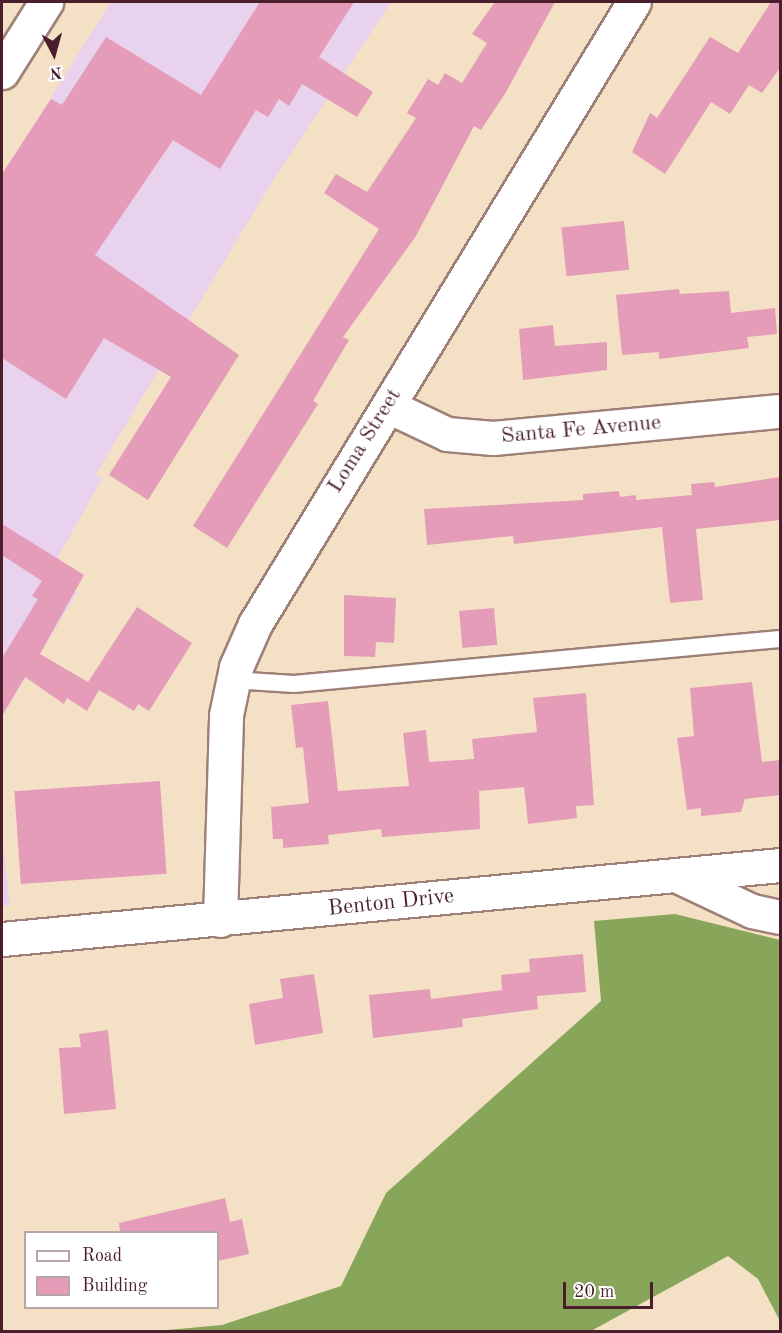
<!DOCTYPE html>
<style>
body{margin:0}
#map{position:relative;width:782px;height:1333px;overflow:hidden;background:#f4e0c5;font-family:"Old Standard TT",serif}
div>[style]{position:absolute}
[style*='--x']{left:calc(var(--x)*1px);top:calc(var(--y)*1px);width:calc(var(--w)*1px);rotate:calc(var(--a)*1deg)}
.built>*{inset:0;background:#e9d2ed}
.forest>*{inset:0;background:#87a65a}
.building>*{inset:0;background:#e49cb8;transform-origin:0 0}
.roads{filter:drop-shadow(2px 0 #9f8078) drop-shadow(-2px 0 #9f8078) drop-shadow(0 2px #9f8078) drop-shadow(0 -2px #9f8078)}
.lane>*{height:16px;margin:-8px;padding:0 8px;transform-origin:8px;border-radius:8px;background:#fff}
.street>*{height:33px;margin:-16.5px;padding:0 16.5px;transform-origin:16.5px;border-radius:16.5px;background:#fff}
.secondary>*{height:33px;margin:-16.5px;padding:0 16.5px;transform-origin:16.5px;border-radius:16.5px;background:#fff}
.primary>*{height:33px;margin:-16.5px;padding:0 16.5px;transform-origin:16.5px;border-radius:16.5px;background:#fff}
span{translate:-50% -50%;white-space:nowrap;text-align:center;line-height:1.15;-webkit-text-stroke:5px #fff;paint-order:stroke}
.street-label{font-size:22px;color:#4a1f2b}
.frame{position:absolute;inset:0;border:3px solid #4a1f2b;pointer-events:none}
.legend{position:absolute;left:24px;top:1231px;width:195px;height:78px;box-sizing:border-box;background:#fff;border:2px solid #b7a5aa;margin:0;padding:8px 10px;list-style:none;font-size:18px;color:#4a1f2b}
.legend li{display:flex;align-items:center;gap:12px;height:30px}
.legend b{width:30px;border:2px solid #b7a5aa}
.north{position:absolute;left:24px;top:24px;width:60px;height:60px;-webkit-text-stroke:4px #fff;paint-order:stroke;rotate:174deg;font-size:16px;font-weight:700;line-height:24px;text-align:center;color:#4a1f2b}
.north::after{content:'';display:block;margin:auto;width:21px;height:27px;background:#4a1f2b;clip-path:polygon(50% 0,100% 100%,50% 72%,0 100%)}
.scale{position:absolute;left:563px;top:1282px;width:90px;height:27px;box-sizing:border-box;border:3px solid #4a1f2b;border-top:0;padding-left:8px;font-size:18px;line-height:21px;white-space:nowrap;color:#4a1f2b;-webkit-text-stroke:4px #fff;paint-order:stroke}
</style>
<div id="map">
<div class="built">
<i style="clip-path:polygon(111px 2px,391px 2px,277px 174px,96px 474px,102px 479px,57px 559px,77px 593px,2px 716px,2px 175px)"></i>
<i style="clip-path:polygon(2px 835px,10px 905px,2px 906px)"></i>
</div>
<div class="forest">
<i style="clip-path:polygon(675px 914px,780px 940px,780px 1321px,758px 1279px,728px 1256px,591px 1331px,156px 1331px,222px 1325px,341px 1286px,386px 1193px,601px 1001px,594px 921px)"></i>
</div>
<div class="building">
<i style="clip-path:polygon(260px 2px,354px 2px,319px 57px,373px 92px,357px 117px,302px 84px,289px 106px,279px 99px,268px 117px,256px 110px,220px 169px,173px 140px,95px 255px,239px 355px,148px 500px,109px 475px,171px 377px,104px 338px,66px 399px,2px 358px,2px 174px,51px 99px,62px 105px,106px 37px,201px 95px)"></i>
<i style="clip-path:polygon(495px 2px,555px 2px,506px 92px,481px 130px,474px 126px,416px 236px,343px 337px,349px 340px,313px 401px,318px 404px,227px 548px,193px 526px,379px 229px,324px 193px,336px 174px,367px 192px,416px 118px,407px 113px,428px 79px,438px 85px,445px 73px,462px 83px,487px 43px,472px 34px)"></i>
<i style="clip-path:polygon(771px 2px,780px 2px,780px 68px,762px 93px,749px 85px,730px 114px,711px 102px,665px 174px,632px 152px,650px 113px,657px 118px,710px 37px,738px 53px)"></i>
<i style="left:624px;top:221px;width:49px;height:63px;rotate:84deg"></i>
<i style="clip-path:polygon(679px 289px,680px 294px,729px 291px,731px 313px,775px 308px,777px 334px,747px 337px,749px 348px,659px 359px,659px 352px,622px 355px,616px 295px)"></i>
<i style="clip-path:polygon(553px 325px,555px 346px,607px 342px,607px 370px,523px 380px,519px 329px)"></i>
<i style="clip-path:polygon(780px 477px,780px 520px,696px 529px,703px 600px,670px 603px,662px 527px,514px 544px,513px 536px,427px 545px,424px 509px,583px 500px,583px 494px,619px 491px,620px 497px,636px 495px,636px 500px,692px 495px,691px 484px,714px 482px,715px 487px)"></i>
<i style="clip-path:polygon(2px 524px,84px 575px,40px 654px,88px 682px,137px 607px,192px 643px,149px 711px,138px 704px,134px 711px,99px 690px,87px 711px,67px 698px,64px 704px,25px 677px,2px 716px,2px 658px,38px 599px,32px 596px,42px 581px,2px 555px)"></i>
<i style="clip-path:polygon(344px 595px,396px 598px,394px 643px,376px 642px,375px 657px,344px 656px)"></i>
<i style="left:494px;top:608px;width:37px;height:35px;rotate:85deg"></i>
<i style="clip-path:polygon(752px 682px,762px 762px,780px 760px,780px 795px,745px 799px,741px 812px,701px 816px,701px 808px,687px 810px,677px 738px,694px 736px,690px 688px)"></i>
<i style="clip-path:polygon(586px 693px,594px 805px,576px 806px,577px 818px,528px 824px,524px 787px,479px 791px,480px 829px,382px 837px,381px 829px,328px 835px,329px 844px,283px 848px,283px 839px,273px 839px,271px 807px,309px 803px,303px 747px,296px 748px,291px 705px,328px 701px,338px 791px,409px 786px,403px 733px,426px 730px,429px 762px,474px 759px,472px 739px,537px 732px,533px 698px)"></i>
<i style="left:160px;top:781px;width:93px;height:146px;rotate:86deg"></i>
<i style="clip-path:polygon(583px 954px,586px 992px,537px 996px,538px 1009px,462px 1019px,463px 1027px,373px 1038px,369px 995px,430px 989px,431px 999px,502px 990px,501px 975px,530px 972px,529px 959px)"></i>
<i style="clip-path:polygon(314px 974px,323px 1033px,255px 1045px,249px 1004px,283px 998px,280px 979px)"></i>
<i style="clip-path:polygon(108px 1030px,116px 1109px,64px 1114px,59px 1048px,81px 1047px,79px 1034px)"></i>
<i style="clip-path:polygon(225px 1198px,230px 1222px,242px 1219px,249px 1254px,218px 1261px,218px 1233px,120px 1233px,119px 1223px)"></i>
</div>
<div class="roads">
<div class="lane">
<i style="--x:232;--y:680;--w:62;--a:3.7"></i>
<i style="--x:294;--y:684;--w:488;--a:-5.3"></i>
</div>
<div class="street">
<i style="--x:388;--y:406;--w:65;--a:25.4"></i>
<i style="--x:447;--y:434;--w:46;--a:5"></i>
<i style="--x:493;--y:438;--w:288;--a:-5.4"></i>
<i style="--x:678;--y:876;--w:82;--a:25.3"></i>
<i style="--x:752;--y:911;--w:29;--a:12"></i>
<i style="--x:220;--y:920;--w:205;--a:-88.3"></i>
<i style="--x:226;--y:715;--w:49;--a:-78.2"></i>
<i style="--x:236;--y:667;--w:47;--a:-66.2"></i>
<i style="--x:255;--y:624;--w:728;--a:-58.65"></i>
</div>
<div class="secondary">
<i style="--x:2;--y:939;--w:782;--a:-5.43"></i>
</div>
<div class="primary">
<i style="--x:2;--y:72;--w:83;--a:-57.8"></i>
</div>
</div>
<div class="street-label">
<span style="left:581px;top:430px;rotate:-5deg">Santa Fe Avenue</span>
<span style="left:365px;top:441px;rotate:-58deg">Loma Street</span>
<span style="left:391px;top:903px;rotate:-6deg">Benton Drive</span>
</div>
<div class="frame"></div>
<ul class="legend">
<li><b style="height:8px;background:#fff"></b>Road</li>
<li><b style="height:16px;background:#e49cb8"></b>Building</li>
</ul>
<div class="north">N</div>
<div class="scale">20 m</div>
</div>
